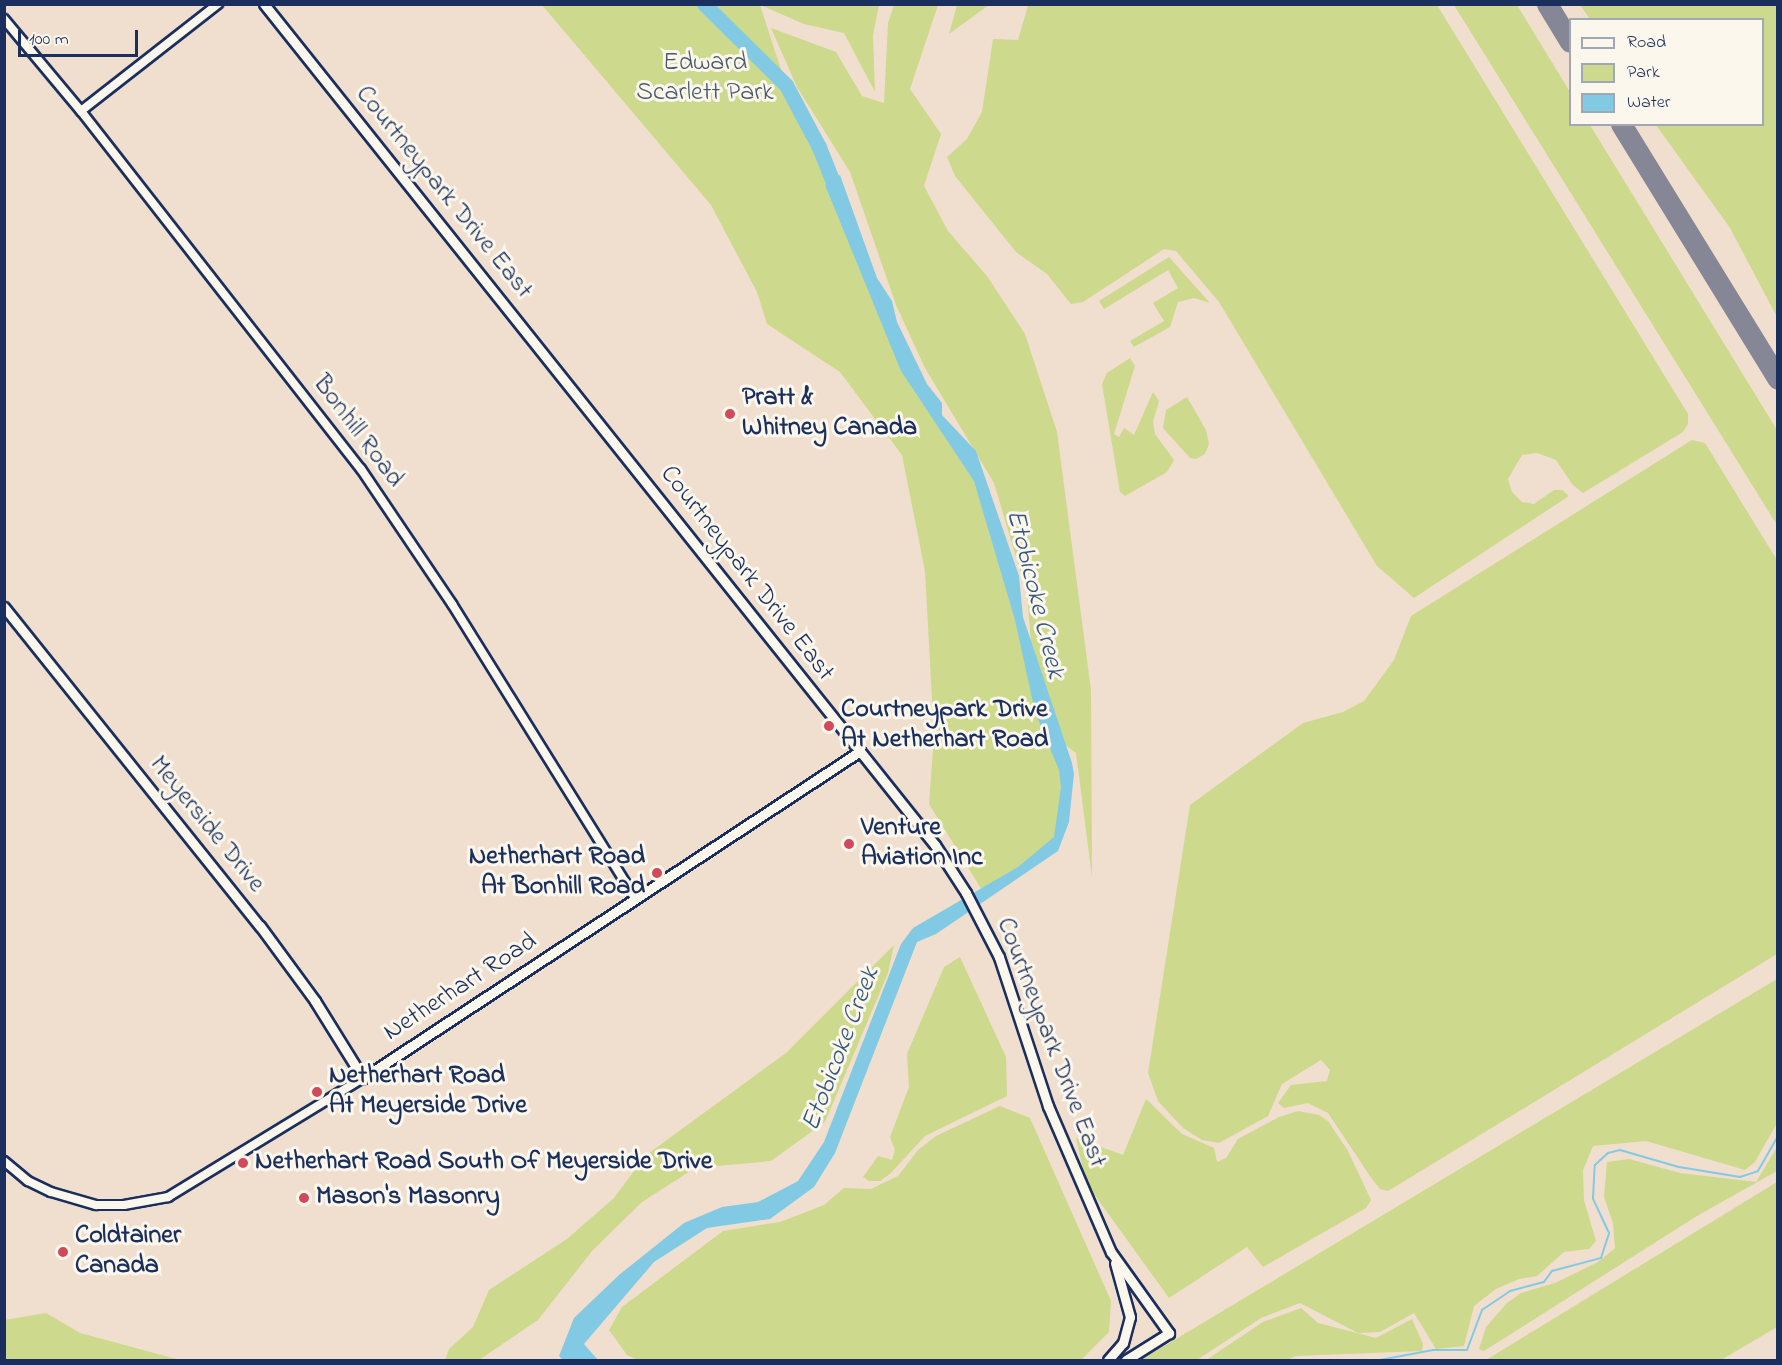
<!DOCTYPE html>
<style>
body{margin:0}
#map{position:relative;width:1782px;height:1365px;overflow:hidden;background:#f0dfce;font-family:"Indie Flower",sans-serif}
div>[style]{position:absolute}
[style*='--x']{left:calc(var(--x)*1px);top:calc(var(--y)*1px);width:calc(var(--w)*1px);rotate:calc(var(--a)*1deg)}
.green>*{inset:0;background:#cdd98c}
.water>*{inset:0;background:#82cae3}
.stream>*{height:2px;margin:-1px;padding:0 1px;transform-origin:1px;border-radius:1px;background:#82cae3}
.river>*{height:15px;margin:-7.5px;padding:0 7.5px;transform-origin:7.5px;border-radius:7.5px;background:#82cae3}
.taxiway>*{height:21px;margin:-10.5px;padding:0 10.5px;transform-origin:10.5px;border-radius:10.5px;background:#868796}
.roads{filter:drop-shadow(2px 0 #1b2f5e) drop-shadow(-2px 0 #1b2f5e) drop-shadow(0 2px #1b2f5e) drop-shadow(0 -2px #1b2f5e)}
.minor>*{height:8px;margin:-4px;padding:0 4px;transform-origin:4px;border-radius:4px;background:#fbf7ec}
.tertiary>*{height:9px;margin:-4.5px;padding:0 4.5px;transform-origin:4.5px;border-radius:4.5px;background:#fbf7ec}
.dots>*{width:16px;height:16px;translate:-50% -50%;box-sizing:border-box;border:3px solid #fbf7ec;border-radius:50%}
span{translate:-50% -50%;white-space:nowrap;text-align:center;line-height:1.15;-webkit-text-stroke:6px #fbf7ec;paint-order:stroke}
.park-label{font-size:26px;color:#485a6a}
.street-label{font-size:26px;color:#1b2f5e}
.poi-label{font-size:26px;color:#1b2f5e;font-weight:700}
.left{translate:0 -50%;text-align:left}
.right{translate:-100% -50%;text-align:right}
.water-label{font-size:27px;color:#35567f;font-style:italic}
.frame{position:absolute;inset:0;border:6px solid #1b2f5e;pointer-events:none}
.legend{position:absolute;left:1569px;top:18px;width:195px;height:108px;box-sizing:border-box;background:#fbf7ec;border:2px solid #a1a7b3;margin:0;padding:8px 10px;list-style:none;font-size:18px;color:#1b2f5e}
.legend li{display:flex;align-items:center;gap:12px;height:30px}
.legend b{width:30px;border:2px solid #a1a7b3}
.scale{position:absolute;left:18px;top:30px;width:120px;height:27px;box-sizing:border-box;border:3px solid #1b2f5e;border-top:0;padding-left:8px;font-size:18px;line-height:21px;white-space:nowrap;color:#1b2f5e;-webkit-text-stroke:4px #fbf7ec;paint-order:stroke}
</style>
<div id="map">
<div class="green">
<i style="clip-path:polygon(542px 5px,879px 5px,873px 35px,875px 92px,844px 33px,804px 24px,760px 5px,786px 85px,819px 147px,899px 354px,968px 460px,1066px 768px,1058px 840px,985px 895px,929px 804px,934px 736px,925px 571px,902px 455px,840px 372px,767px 324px,757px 292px,711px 205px)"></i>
<i style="clip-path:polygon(894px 5px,938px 5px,910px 89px,941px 134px,924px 186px,948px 231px,987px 276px,1025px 334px,1057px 432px,1091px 690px,1092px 877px,1076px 753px,1056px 738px,1031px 643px,1027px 594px,994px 483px,925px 368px,896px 305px,850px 172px,797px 87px,771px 28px,836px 52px,862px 96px,884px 103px,888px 23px)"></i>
<i style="clip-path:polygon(957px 5px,957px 4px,989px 5px,949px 34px)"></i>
<i style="clip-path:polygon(1028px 5px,1437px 5px,1688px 414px,1688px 424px,1683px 432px,1583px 493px,1572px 484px,1556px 460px,1537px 453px,1522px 455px,1508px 479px,1512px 492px,1522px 502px,1534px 504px,1554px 490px,1562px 490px,1569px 496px,1414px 598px,1377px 566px,1219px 302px,1176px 251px,1164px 249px,1083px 302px,1071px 304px,1047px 274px,1016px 252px,955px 176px,947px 157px,967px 139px,982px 112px,993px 39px,1018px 40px)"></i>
<i style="clip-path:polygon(1454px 5px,1517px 5px,1570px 92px,1570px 124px,1590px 125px,1777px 430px,1777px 525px)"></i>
<i style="clip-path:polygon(1580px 5px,1777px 5px,1777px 317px,1730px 228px,1656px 125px,1762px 124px,1762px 20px,1590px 19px)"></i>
<i style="clip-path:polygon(1169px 257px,1210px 303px,1194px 298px,1178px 302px,1170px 327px,1134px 347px,1130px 341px,1164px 321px,1153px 303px,1178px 288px,1168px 270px,1104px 309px,1099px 301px)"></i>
<i style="clip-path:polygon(1130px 358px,1135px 366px,1114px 434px,1119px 437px,1124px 428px,1134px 435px,1153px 392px,1159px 401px,1153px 422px,1155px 434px,1174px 460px,1167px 472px,1125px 496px,1120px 492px,1102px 384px,1107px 373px)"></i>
<i style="clip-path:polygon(1187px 397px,1206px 430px,1209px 444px,1205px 454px,1196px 459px,1190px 458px,1163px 428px,1166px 410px)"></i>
<i style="clip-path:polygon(1692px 440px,1705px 443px,1777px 560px,1777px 954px,1388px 1191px,1380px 1189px,1372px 1179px,1328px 1113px,1308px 1103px,1284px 1108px,1278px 1103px,1291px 1085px,1327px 1081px,1330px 1070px,1321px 1060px,1282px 1084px,1268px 1116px,1219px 1143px,1202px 1140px,1183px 1128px,1158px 1101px,1148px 1073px,1190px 805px,1303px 723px,1343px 712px,1364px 701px,1394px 660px,1411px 616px)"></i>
<i style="clip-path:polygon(894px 945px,888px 973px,825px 1122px,771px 1161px,695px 1168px,642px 1202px,592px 1251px,538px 1320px,479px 1360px,445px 1360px,449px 1349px,473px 1327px,489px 1290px,567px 1239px,614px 1198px,645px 1156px,786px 1053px)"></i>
<i style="clip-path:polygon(960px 957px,1006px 1057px,1007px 1096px,925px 1136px,890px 1174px,880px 1181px,869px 1181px,863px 1177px,878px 1156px,892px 1160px,895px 1150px,890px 1137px,909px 1087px,907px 1054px,944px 967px)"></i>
<i style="clip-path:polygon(1777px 979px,1777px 1123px,1755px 1162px,1745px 1170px,1646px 1141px,1593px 1146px,1583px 1170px,1584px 1200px,1596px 1241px,1589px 1249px,1564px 1252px,1537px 1276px,1519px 1279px,1496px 1289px,1474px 1306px,1464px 1346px,1436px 1349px,1414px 1313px,1380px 1332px,1358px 1333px,1300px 1303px,1261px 1318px,1197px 1360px,1141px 1360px)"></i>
<i style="clip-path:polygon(1146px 1099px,1182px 1134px,1214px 1148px,1217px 1162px,1226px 1158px,1238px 1139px,1279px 1117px,1298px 1111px,1319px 1115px,1328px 1121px,1348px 1151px,1371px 1200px,1366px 1208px,1263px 1267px,1247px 1247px,1169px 1298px,1086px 1183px,1076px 1138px,1123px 1155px)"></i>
<i style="clip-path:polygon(1000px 1106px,1030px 1118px,1111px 1301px,1109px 1332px,1081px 1360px,637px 1360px,627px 1355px,609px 1330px,622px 1307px,723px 1231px,780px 1222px,824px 1205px,844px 1188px,871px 1189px,898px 1176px,918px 1150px,936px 1136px)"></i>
<i style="clip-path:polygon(1777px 1147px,1777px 1171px,1697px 1216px,1484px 1351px,1479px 1349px,1486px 1327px,1507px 1303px,1521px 1293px,1555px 1283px,1598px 1262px,1615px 1248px,1613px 1223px,1604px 1197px,1607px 1162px,1629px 1159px,1680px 1173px,1756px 1182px)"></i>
<i style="clip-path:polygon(1777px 1182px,1777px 1327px,1721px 1360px,1486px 1360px)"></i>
<i style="clip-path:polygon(1301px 1308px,1318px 1323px,1376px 1338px,1412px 1319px,1423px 1344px,1422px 1351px,1296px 1356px,1287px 1360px,1206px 1360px,1263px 1322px)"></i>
<i style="clip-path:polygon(46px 1313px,80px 1333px,180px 1360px,5px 1360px,5px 1320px)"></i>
</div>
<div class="water">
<i style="clip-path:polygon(840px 175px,877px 278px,892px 301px,897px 322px,927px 384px,942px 403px,942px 415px,976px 451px,1019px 576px,1023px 617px,1072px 763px,1074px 774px,1069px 822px,1058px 851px,936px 934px,917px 942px,835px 1153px,814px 1187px,770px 1219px,707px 1228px,654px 1262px,584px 1344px,598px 1360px,563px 1360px,559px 1356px,574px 1318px,619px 1275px,684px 1223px,722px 1207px,758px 1202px,798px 1181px,824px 1142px,901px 944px,913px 928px,1018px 867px,1054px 837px,1061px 787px,1059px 770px,1035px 712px,1015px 620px,974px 481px,901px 371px,825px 185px)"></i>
</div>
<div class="stream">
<i style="--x:1380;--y:1360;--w:54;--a:-10.7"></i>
<i style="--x:1433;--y:1350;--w:34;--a:0"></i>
<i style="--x:1467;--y:1350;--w:43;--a:-69.4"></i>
<i style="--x:1482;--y:1310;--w:34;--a:-34"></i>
<i style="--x:1510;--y:1291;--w:35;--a:-15"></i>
<i style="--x:1544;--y:1282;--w:14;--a:-54"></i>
<i style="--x:1552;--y:1271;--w:51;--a:-14.9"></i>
<i style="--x:1601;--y:1258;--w:26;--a:-72"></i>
<i style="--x:1609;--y:1233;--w:38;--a:-115"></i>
<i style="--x:1593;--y:1198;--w:33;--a:-87"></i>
<i style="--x:1595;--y:1165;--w:18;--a:-43"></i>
<i style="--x:1608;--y:1153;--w:12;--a:-14"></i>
<i style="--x:1620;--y:1150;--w:61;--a:16.1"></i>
<i style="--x:1679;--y:1167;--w:62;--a:9.3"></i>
<i style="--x:1740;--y:1177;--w:19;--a:-18"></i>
<i style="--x:1758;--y:1171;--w:40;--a:-60.3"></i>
</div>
<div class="river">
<i style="--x:704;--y:4;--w:115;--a:44.6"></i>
<i style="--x:786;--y:85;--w:70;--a:62"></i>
<i style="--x:819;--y:147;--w:54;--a:68.2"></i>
</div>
<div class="taxiway">
<i style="--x:1547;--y:4;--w:44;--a:58.8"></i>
<i style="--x:1621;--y:124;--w:299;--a:58.4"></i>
</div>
<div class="roads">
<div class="minor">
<i style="--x:4;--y:19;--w:120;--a:50.1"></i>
<i style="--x:81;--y:111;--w:454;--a:52"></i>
<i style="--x:361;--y:469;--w:163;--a:56"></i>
<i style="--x:452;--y:604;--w:346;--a:58.1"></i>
<i style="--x:81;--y:111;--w:174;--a:-38"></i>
<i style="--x:4;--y:1161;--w:31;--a:40"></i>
<i style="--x:28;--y:1181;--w:25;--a:26"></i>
<i style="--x:51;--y:1192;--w:47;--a:16.1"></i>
<i style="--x:96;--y:1205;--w:28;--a:0"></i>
<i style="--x:124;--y:1205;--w:45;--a:-10.3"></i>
<i style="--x:168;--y:1197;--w:228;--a:-31.4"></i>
</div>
<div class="tertiary">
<i style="--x:264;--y:4;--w:1076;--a:51.42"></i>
<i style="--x:935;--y:845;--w:57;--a:57.1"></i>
<i style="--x:966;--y:893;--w:72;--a:62.7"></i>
<i style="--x:999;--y:957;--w:157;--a:71.8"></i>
<i style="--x:1048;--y:1106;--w:159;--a:66.7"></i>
<i style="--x:1111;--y:1252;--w:100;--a:54.4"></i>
<i style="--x:1169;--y:1333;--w:51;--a:147.9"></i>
<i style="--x:4;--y:607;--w:409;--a:51.3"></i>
<i style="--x:260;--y:926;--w:93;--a:53.7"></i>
<i style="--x:315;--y:1001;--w:91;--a:58.1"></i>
<i style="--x:363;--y:1078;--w:595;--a:-33.34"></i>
<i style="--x:1108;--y:1360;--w:23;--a:-49"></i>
<i style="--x:1123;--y:1343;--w:27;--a:-75"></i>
<i style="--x:1130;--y:1317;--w:56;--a:-105.5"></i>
</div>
</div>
<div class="dots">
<i style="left:730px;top:414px;background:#d1495b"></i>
<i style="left:829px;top:726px;background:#d1495b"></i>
<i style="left:849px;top:844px;background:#d1495b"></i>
<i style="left:657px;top:873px;background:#d1495b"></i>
<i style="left:317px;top:1092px;background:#d1495b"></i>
<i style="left:243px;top:1163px;background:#d1495b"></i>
<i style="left:304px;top:1198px;background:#d1495b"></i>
<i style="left:63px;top:1252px;background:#d1495b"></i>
</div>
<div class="park-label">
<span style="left:705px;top:79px">Edward<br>Scarlett Park</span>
</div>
<div class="street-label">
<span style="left:443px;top:193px;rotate:51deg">Courtneypark Drive East</span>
<span style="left:357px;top:432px;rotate:53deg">Bonhill Road</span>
<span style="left:746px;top:574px;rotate:52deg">Courtneypark Drive East</span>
<span style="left:206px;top:825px;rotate:51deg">Meyerside Drive</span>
<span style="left:461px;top:988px;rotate:-33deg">Netherhart Road</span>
<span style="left:1050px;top:1043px;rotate:69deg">Courtneypark Drive East</span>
</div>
<div class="poi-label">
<span class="left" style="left:742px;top:414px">Pratt &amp;<br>Whitney Canada</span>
<span class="left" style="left:841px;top:726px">Courtneypark Drive<br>At Netherhart Road</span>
<span class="left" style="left:861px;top:844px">Venture<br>Aviation Inc</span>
<span class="right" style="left:645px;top:873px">Netherhart Road<br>At Bonhill Road</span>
<span class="left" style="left:329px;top:1092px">Netherhart Road<br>At Meyerside Drive</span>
<span class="left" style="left:255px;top:1163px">Netherhart Road South Of Meyerside Drive</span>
<span class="left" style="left:316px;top:1198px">Mason's Masonry</span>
<span class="left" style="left:75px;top:1252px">Coldtainer<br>Canada</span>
</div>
<div class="water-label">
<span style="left:1035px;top:594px;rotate:76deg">Etobicoke Creek</span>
<span style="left:841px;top:1049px;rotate:-69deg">Etobicoke Creek</span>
</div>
<div class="frame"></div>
<ul class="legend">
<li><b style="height:8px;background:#fbf7ec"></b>Road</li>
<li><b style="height:16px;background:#cdd98c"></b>Park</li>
<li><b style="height:16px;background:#82cae3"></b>Water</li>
</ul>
<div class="scale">100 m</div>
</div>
